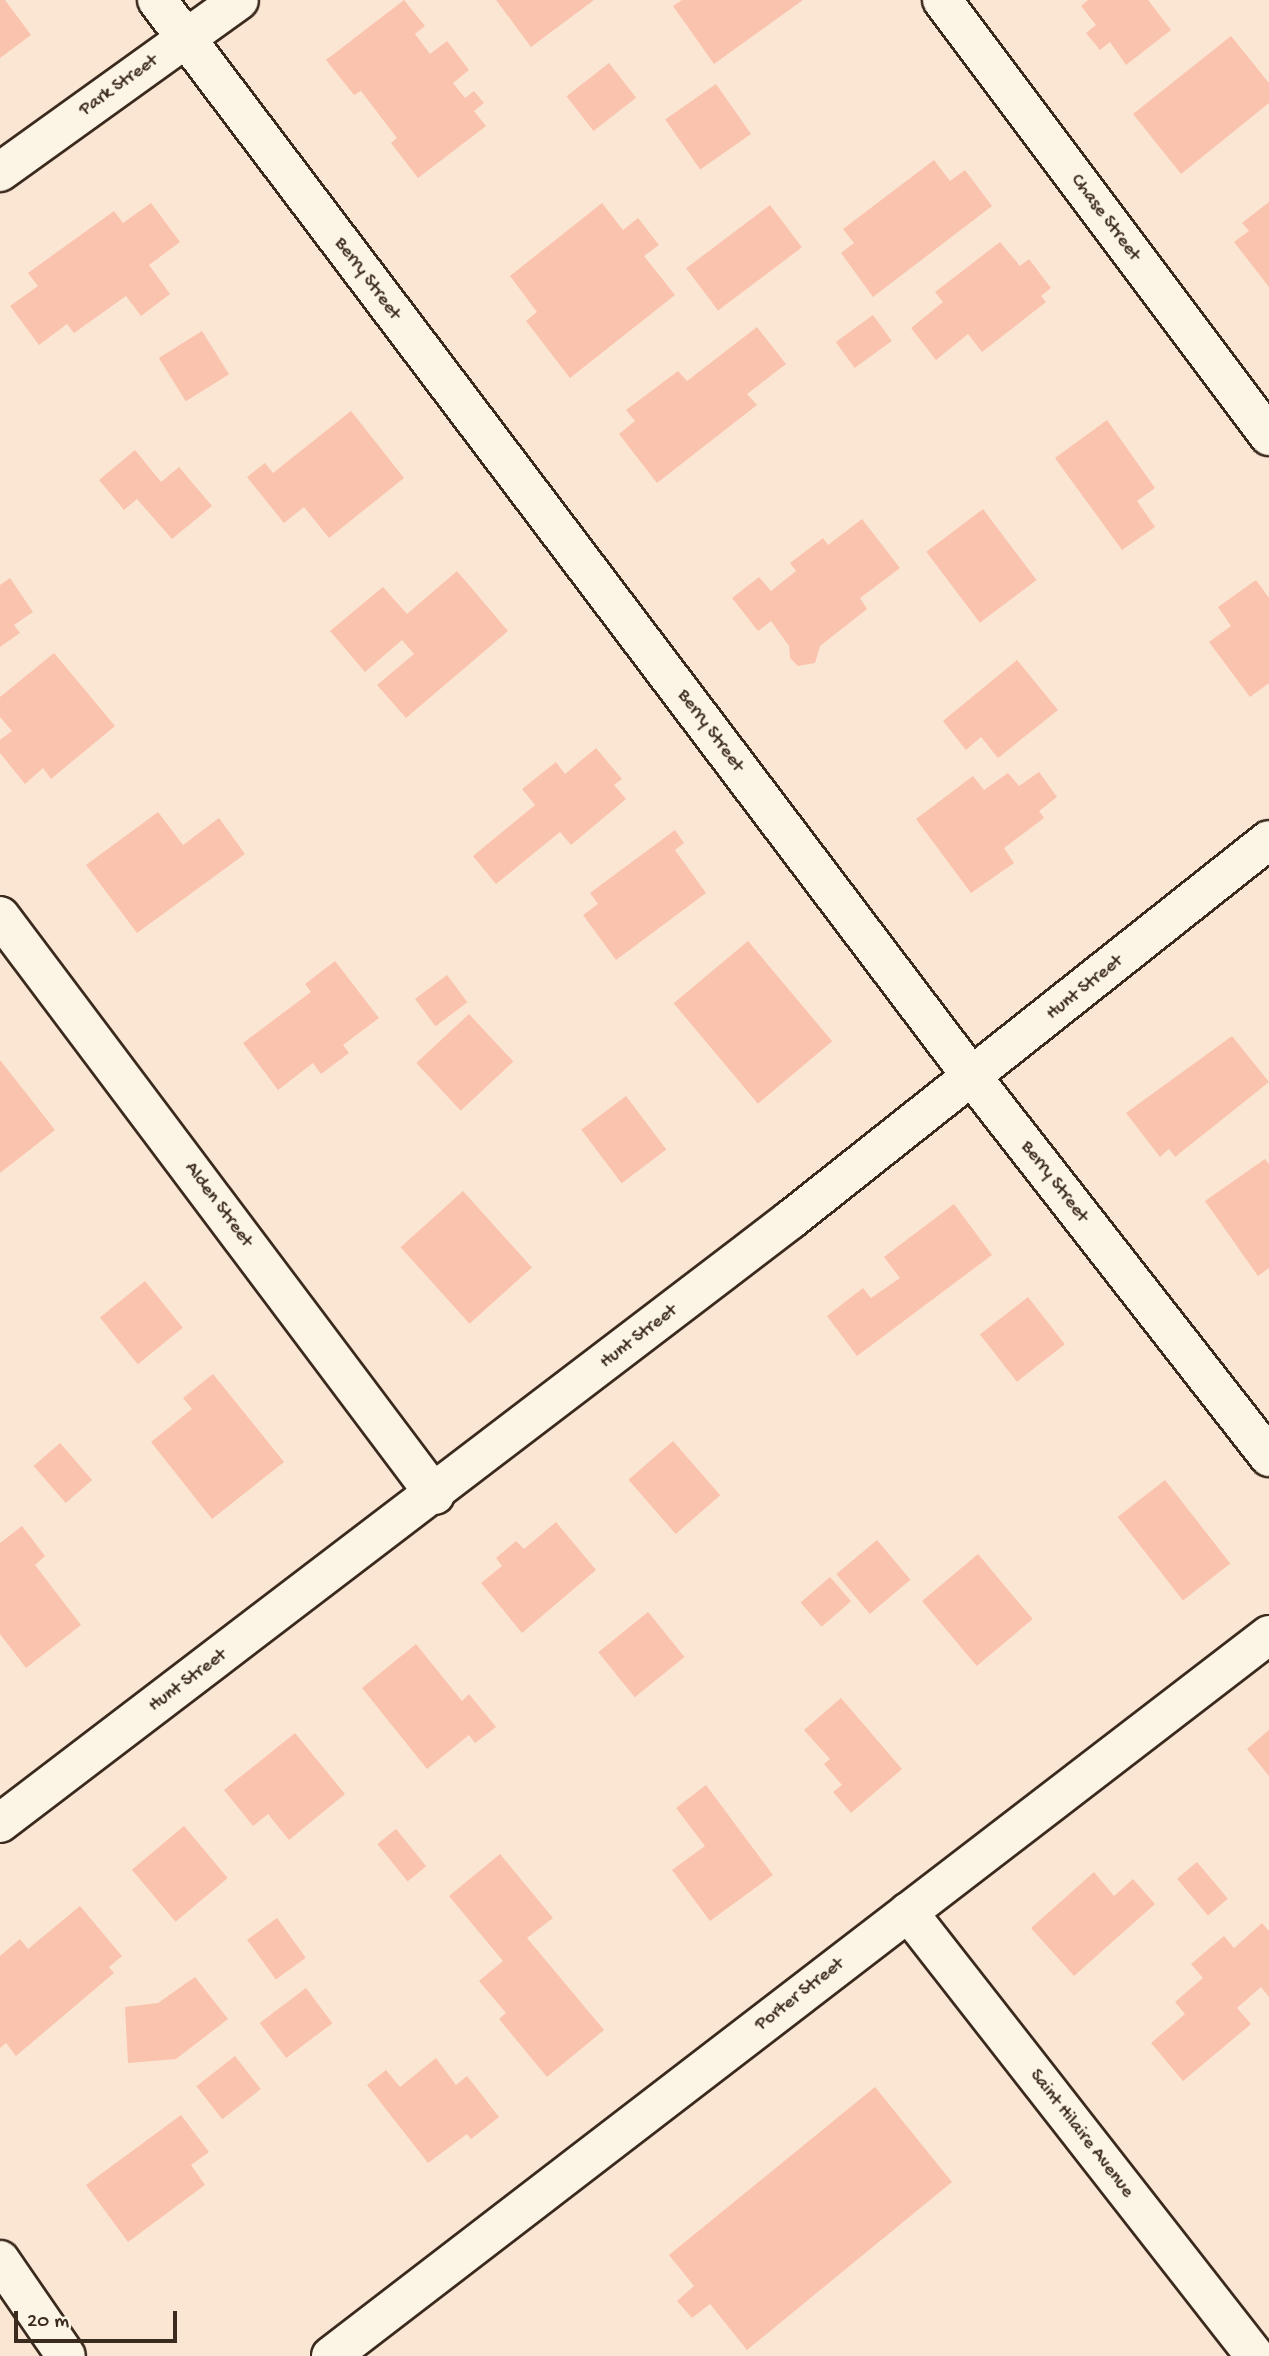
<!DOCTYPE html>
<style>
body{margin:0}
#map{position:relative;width:1269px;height:2356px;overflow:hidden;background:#fbe6d4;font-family:"Gochi Hand",sans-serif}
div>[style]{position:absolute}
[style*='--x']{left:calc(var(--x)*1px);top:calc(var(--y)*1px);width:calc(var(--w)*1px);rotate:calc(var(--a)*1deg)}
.building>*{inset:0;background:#fac3ae;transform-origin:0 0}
.roads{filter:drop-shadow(2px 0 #3b2a1e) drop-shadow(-2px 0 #3b2a1e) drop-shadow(0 2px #3b2a1e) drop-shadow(0 -2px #3b2a1e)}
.minor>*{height:38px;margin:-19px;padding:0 19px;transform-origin:19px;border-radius:19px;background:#fcf5e5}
.secondary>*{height:38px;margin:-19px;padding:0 19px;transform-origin:19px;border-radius:19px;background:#fcf5e5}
span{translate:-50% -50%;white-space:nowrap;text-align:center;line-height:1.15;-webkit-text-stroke:5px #fcf5e5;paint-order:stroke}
.street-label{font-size:19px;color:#3b2a1e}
.scale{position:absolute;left:14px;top:2311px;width:163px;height:32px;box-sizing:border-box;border:4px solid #3b2a1e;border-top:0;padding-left:9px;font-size:21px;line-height:24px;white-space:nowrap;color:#3b2a1e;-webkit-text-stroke:5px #fcf5e5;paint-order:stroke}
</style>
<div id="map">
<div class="building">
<i style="clip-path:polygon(0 0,5px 0,31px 35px,0 58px)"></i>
<i style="clip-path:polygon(404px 0,425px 26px,415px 34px,430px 54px,447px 41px,469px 70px,453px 83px,465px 98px,474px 91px,484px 103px,474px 111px,486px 126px,418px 178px,391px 143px,397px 138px,361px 91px,354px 95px,326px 60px)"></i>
<i style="clip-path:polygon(496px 0,594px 0,531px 47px)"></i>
<i style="clip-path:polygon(682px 0,803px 0,714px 64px,673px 6px)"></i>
<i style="clip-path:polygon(1088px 0,1148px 0,1171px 30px,1126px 65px,1110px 42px,1100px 50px,1086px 33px,1096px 25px,1081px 6px)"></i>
<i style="clip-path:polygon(1231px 36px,1269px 83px,1269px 103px,1181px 174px,1133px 114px)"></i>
<i style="left:609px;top:63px;width:44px;height:54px;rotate:52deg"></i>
<i style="left:716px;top:84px;width:61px;height:62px;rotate:55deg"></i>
<i style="clip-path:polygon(934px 160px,950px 181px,965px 170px,992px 206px,873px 297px,841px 253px,854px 243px,843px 229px)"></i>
<i style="clip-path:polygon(1269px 202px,1269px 287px,1234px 242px,1249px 231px,1242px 223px)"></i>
<i style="clip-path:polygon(151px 203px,180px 242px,149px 265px,170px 294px,141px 316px,126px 296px,74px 333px,67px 324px,39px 345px,10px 306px,38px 286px,28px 273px,114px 211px,123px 223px)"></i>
<i style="clip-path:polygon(602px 203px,623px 230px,638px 218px,659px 245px,644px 256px,675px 295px,570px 378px,526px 321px,537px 312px,510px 276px)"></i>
<i style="left:770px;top:205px;width:53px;height:105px;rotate:53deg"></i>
<i style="clip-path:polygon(1000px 242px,1020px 266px,1029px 259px,1051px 288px,1041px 296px,1046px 302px,982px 352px,968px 334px,936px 360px,911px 328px,943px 302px,935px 292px)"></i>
<i style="left:873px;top:315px;width:32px;height:46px;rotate:54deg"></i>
<i style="clip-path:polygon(757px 327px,786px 364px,747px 394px,757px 405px,657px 483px,619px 434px,635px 421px,626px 410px,678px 371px,687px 381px)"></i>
<i style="left:202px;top:331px;width:51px;height:51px;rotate:58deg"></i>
<i style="clip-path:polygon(351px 411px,404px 478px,329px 538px,304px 507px,284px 523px,247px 477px,265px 463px,273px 473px)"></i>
<i style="clip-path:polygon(1107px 420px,1155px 488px,1137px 501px,1155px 527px,1122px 550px,1055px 458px)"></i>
<i style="clip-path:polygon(135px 450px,161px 482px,179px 467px,212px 506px,172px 539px,137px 499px,124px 510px,99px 480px)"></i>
<i style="left:983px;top:509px;width:89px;height:71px;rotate:53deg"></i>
<i style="clip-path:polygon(862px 519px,900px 568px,860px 598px,867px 609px,820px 646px,815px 663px,798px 666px,790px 658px,789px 646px,771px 621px,758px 631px,732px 598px,759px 577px,771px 591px,796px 571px,790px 563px,823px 538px,828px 545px)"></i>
<i style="clip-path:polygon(457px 571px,508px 631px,406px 718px,377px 685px,414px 654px,402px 640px,365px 672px,330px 631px,383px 587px,407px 614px)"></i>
<i style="clip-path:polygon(10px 578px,33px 612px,14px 625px,20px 633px,0 647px,0 585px)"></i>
<i style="clip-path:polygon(1256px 580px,1269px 598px,1269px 683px,1250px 697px,1209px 642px,1231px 626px,1218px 607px)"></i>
<i style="clip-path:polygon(54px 653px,115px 726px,51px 779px,43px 768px,25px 784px,0 753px,0 740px,12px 731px,0 717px,0 697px)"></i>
<i style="clip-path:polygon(1017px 660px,1058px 710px,998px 758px,981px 737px,966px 750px,943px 721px)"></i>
<i style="clip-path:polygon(596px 748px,622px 779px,614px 785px,626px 799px,571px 845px,560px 832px,496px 884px,473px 856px,535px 805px,522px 789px,556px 762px,565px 774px)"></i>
<i style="clip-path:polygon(1039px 772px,1057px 797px,1039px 811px,1044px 818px,1004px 848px,1014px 863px,971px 893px,916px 819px,973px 776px,984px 790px,1008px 773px,1019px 786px)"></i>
<i style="clip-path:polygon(158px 812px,183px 845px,219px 818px,245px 854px,137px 933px,86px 865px)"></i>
<i style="clip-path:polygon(675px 830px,684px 843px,675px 850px,706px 893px,616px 960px,583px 915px,598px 904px,590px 893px)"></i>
<i style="left:748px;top:941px;width:131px;height:97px;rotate:50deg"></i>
<i style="clip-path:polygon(335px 961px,379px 1018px,343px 1045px,349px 1053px,321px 1074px,313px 1063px,278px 1090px,243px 1043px,311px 992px,305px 984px)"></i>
<i style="left:447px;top:975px;width:34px;height:40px;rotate:53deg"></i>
<i style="left:469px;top:1014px;width:65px;height:72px;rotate:47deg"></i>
<i style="clip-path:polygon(1232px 1036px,1269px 1082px,1175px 1157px,1169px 1149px,1160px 1157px,1126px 1113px)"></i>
<i style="clip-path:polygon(0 1060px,55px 1130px,0 1173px)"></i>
<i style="left:626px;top:1096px;width:67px;height:56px;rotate:53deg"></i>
<i style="clip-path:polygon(1265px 1159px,1269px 1164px,1269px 1268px,1258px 1276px,1205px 1201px)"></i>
<i style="left:463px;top:1191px;width:103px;height:84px;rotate:48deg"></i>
<i style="clip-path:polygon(954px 1204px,992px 1255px,857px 1356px,827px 1316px,863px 1288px,871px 1298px,900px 1278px,884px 1257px)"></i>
<i style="left:145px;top:1281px;width:60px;height:58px;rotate:51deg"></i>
<i style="left:1028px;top:1297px;width:60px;height:61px;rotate:52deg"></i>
<i style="clip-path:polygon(213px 1374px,284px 1462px,212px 1519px,151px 1442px,192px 1409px,183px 1398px)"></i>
<i style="left:673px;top:1441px;width:72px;height:59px;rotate:49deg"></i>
<i style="left:60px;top:1443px;width:49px;height:35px;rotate:49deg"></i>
<i style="left:1165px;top:1480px;width:106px;height:60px;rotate:52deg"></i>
<i style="clip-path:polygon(556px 1522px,596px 1570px,522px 1633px,481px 1583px,502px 1566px,496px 1558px,516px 1541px,524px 1549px)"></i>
<i style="clip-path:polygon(22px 1526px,45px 1556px,35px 1565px,81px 1625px,26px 1668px,0 1634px,0 1543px)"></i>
<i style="left:877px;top:1540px;width:52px;height:53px;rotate:50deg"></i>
<i style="left:978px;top:1554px;width:85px;height:73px;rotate:50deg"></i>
<i style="left:830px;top:1577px;width:32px;height:39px;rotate:49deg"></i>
<i style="left:648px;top:1612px;width:58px;height:64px;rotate:51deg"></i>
<i style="clip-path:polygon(416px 1644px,462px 1701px,469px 1694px,496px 1727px,475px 1743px,469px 1735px,427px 1769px,362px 1688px)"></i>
<i style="clip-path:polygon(841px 1698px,902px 1769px,851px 1813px,833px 1792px,842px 1785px,824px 1764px,830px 1759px,804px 1730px)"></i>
<i style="clip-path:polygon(1269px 1730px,1269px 1776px,1247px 1749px)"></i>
<i style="clip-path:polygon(295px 1733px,345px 1794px,289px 1840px,268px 1814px,253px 1826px,224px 1790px)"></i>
<i style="clip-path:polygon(706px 1785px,773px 1875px,710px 1921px,672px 1870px,705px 1846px,676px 1808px)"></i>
<i style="left:184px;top:1826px;width:68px;height:68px;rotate:50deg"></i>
<i style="left:396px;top:1829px;width:48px;height:24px;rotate:51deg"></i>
<i style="clip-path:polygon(500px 1854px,553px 1918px,527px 1938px,604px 2030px,547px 2077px,499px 2019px,506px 2013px,479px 1981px,503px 1961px,449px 1896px)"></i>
<i style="left:1197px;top:1862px;width:48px;height:26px;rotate:50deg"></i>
<i style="clip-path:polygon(1094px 1872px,1114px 1896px,1133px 1879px,1155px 1904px,1074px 1976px,1031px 1928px)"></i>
<i style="clip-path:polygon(80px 1906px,122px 1956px,109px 1967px,114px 1973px,16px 2056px,6px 2043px,0 2048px,0 1956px,20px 1939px,28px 1949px)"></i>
<i style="left:277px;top:1918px;width:49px;height:37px;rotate:54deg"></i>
<i style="clip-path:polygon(1262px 1923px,1269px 1931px,1269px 1997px,1261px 1987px,1237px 2008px,1251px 2024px,1183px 2081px,1151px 2043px,1185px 2014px,1175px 2002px,1203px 1978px,1191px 1964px,1224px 1936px,1234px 1948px)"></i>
<i style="clip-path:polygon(195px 1977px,228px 2019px,176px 2059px,128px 2063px,125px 2007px,158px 2003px)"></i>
<i style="left:306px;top:1988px;width:44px;height:58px;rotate:53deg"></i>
<i style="left:235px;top:2056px;width:42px;height:49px;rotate:52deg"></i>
<i style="clip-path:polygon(436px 2058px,456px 2085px,467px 2076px,499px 2117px,471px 2139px,467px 2134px,428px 2163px,367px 2085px,386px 2070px,400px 2087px)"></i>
<i style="clip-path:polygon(875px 2087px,952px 2182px,747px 2350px,710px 2304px,692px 2318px,677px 2301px,694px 2286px,669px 2255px)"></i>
<i style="clip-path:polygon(181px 2115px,209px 2152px,191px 2165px,205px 2185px,128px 2242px,86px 2185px)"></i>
</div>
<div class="roads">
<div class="minor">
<i style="--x:157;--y:0;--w:1352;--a:52.88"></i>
<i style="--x:973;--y:1078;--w:481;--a:52"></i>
<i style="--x:942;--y:0;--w:545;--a:53.13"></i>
<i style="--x:0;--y:172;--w:294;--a:-35.7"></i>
<i style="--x:0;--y:916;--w:724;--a:53.08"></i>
<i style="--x:0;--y:1823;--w:994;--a:-37.35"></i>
<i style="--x:790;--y:1220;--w:611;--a:-38.43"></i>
<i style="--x:908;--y:1912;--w:564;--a:51.99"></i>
<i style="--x:331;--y:2356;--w:1183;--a:-37.55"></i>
</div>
<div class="secondary">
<i style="--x:0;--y:2260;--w:116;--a:55.5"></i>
</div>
</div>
<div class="street-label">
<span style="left:119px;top:86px;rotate:-36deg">Park Street</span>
<span style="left:1105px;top:218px;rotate:53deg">Chase Street</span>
<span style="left:367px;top:279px;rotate:53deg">Berry Street</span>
<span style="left:710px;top:731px;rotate:53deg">Berry Street</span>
<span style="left:1085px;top:988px;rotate:-39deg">Hunt Street</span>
<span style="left:1054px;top:1182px;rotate:52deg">Berry Street</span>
<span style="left:218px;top:1205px;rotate:53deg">Alden Street</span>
<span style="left:639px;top:1337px;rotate:-38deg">Hunt Street</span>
<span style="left:188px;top:1681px;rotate:-37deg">Hunt Street</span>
<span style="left:800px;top:1995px;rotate:-38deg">Porter Street</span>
<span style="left:1081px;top:2134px;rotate:52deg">Saint Hilaire Avenue</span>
</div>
<div class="scale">20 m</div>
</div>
